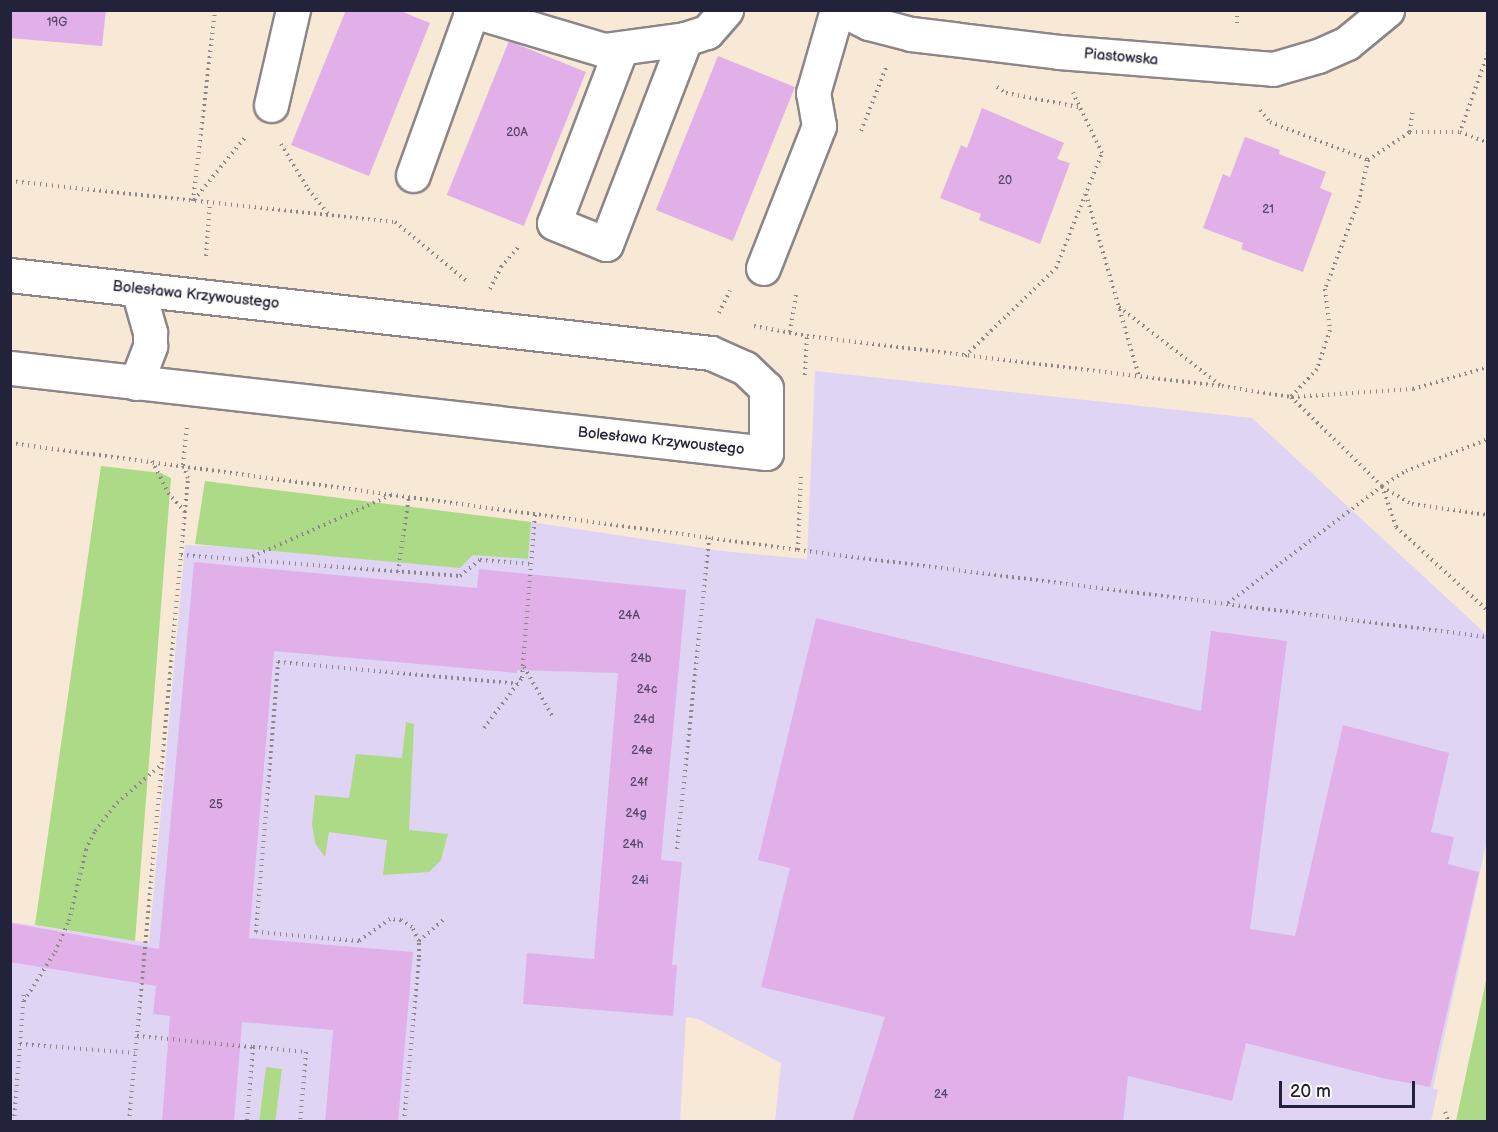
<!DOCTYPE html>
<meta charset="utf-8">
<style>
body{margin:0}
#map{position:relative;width:1498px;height:1132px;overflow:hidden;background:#f7e9d5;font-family:"Balsamiq Sans",sans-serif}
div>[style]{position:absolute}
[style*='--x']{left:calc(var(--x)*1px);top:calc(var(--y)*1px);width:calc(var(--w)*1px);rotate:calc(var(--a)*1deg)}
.built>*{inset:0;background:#e0d4f4}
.green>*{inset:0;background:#acda86;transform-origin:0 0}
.building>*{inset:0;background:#e1b0e9;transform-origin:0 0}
.path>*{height:4px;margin-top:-2px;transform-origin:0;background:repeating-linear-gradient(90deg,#8c8688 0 1.5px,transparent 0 6px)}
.roads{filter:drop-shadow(2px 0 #8c8688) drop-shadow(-2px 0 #8c8688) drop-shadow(0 2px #8c8688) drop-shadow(0 -2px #8c8688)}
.minor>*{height:33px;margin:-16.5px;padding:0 16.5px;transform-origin:16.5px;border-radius:16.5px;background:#fff}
span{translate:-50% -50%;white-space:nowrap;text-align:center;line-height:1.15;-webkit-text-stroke:4.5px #fdfcf7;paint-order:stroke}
.number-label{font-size:12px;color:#524666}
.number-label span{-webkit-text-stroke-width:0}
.street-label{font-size:15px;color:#22223b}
.frame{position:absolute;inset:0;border:12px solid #22223b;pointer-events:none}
.scale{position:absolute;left:1279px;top:1081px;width:136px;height:27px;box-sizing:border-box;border:3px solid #22223b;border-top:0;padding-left:8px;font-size:18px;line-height:21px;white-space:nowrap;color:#22223b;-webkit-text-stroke:4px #fdfcf7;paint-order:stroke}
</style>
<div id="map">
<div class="built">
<i style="clip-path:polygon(815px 371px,1252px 418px,1487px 635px,1487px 840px,1433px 1088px,1438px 1090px,1431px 1121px,775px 1121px,781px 1063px,698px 1019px,686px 1017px,680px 1121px,11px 1122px,11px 922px,149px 943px,185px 545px,473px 555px,528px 559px,531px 522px,722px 551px,807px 559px)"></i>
</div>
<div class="green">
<i style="clip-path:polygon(101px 466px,161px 473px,171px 478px,135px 941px,35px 925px)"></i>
<i style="clip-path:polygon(205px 481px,531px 522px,528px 559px,473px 555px,460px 568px,195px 544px)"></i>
<i style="clip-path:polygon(406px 722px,414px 724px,409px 830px,448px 834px,441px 860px,429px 872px,383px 875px,387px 840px,329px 832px,325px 857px,315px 843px,312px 824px,315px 795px,349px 798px,356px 754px,402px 758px)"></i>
<i style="clip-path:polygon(1487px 976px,1487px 1121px,1456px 1121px)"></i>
<i style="left:266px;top:1067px;width:16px;height:54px;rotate:7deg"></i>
</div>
<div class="building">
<i style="clip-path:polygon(10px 10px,106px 10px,102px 46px,10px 38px)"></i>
<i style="clip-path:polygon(346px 10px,398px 10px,430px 23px,369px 176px,291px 145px)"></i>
<i style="left:509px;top:41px;width:83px;height:166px;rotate:22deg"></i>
<i style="left:718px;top:56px;width:83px;height:166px;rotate:22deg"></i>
<i style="clip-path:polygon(982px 108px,1064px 143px,1057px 159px,1070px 163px,1040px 244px,979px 220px,981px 214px,940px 198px,961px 145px,967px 148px)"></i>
<i style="clip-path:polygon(1245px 137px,1280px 150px,1279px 154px,1326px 172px,1320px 188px,1332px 193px,1303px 272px,1241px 249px,1243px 243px,1203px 228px,1223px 174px,1230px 177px)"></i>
<i style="clip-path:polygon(194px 562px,477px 588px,479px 569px,686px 590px,661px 860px,682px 862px,672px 965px,677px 965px,673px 1016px,523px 1004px,527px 953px,594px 959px,618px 673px,517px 670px,517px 673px,274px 651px,249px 938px,413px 952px,398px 1122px,325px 1122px,333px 1030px,242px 1022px,234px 1122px,162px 1122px,170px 1016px,153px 1014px,156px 986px,10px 962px,10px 923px,159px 949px)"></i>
<i style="clip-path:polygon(816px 618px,1201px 711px,1211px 631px,1287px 641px,1250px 929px,1295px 936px,1343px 725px,1449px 753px,1431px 832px,1454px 837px,1448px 864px,1479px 872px,1430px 1087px,1382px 1078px,1246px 1043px,1232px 1101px,1128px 1076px,1123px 1122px,852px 1122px,885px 1017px,761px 987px,790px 868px,758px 860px)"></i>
</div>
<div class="path">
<i style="--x:1237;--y:10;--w:17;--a:90"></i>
<i style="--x:1488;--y:53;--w:84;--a:109.5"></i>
<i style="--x:1460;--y:132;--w:30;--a:21"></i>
<i style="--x:997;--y:87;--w:11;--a:34"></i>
<i style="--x:1006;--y:93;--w:74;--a:10.9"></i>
<i style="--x:1260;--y:110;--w:16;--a:50"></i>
<i style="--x:1270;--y:122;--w:105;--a:21.2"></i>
<i style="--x:1368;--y:160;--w:42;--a:102.4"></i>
<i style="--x:1359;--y:201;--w:94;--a:111.1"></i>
<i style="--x:1325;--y:289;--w:41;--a:83"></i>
<i style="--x:1330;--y:330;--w:41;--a:108.4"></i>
<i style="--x:1317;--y:369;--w:38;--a:133"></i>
<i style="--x:861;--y:131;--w:68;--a:-68.4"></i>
<i style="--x:1410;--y:132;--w:23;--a:-83"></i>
<i style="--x:281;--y:144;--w:52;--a:59"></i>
<i style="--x:308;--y:189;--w:35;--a:51"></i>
<i style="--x:1368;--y:160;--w:50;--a:-33.7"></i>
<i style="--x:1410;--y:132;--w:50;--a:0"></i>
<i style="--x:10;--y:181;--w:387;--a:6.1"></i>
<i style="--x:395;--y:222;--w:96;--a:39.5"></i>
<i style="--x:1086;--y:194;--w:191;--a:73.8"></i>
<i style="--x:194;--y:200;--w:82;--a:-50.9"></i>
<i style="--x:193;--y:201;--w:192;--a:-83.4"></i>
<i style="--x:206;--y:256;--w:52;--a:-85.6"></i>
<i style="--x:490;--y:289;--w:25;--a:-63"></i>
<i style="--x:501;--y:267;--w:30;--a:-49"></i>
<i style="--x:1119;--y:307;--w:128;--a:37.7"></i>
<i style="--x:719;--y:313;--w:25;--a:-64"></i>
<i style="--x:754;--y:326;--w:54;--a:10.7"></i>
<i style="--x:790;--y:332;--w:39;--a:-81"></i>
<i style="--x:965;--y:356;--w:127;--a:-44"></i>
<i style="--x:1056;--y:268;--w:124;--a:-68.2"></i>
<i style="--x:1102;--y:153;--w:67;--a:-115.8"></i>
<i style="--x:805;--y:375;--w:39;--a:-87"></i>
<i style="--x:807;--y:336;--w:418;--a:6.9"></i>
<i style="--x:1222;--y:386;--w:70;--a:9.1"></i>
<i style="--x:1291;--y:397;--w:127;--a:44.4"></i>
<i style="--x:1382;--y:486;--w:43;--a:71.1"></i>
<i style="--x:1396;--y:527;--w:125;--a:42.4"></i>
<i style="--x:1292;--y:397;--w:121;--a:-3.8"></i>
<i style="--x:1413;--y:389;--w:78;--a:-16.3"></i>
<i style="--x:10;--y:443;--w:795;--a:7.73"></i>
<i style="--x:798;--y:550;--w:695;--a:7.19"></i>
<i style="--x:152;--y:461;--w:36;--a:63"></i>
<i style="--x:168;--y:493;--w:25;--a:48"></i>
<i style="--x:1382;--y:487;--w:34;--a:30"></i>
<i style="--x:1412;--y:504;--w:77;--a:8.2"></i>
<i style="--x:798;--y:550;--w:74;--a:-87.7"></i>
<i style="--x:181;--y:555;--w:280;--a:4.3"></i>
<i style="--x:460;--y:576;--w:26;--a:-39"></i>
<i style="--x:480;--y:560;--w:52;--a:4.4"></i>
<i style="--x:247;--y:559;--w:161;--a:-23.9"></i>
<i style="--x:398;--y:572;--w:77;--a:-81.8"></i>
<i style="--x:1228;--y:603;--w:193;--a:-37.2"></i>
<i style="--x:1382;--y:486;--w:28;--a:-32"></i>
<i style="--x:1406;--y:471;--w:88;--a:-21.3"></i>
<i style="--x:524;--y:667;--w:58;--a:59.9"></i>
<i style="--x:484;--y:728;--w:63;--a:-52.8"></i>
<i style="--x:522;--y:678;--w:165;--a:-85.5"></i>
<i style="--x:677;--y:849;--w:313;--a:-84.1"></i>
<i style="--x:419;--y:941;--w:35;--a:-41"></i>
<i style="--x:24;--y:1001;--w:58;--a:-57.7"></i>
<i style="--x:55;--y:952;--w:34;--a:-66"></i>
<i style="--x:69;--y:921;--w:73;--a:-76.5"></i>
<i style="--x:86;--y:850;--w:21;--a:-65"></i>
<i style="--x:95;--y:831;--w:36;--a:-52"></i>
<i style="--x:117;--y:803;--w:58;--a:-40.8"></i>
<i style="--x:137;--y:1036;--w:117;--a:5.4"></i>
<i style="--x:253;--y:1047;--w:75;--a:94.6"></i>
<i style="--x:20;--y:1044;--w:115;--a:4.5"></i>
<i style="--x:253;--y:1047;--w:53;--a:5.4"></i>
<i style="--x:306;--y:1052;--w:70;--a:94.9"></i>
<i style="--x:1445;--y:1112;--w:11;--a:68"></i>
<i style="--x:14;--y:1122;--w:130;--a:-85.6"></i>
<i style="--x:129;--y:1122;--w:647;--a:-84.77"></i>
<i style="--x:188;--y:478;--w:14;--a:-111"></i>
<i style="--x:183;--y:465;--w:38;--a:-84"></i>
<i style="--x:404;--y:1122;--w:166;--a:-84.8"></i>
<i style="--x:419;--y:957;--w:16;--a:-90"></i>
<i style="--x:419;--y:941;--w:16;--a:-117"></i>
<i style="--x:412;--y:927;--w:13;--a:-148"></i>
<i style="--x:401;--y:920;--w:11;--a:-175"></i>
<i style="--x:390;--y:919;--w:38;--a:145"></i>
<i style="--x:359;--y:941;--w:103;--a:-175"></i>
<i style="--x:256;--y:932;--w:271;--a:-85.3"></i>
<i style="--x:278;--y:662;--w:241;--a:5.2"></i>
</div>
<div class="roads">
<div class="minor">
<i style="--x:470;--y:10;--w:140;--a:16.6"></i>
<i style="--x:604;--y:50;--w:82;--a:-7.7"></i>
<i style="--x:685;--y:39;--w:23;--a:-18"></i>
<i style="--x:707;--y:32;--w:29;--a:-49"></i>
<i style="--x:843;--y:10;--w:29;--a:27"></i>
<i style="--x:869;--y:23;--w:43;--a:14.7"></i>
<i style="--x:911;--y:34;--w:149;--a:6.9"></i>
<i style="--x:1059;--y:52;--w:215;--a:4.5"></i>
<i style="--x:1273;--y:69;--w:47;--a:-16.1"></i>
<i style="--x:1318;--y:56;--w:32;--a:-24"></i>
<i style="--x:1347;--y:43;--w:52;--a:-39.5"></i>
<i style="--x:621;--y:48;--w:187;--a:110.9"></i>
<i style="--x:554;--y:223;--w:56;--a:22"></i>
<i style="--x:606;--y:244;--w:220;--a:-68.9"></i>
<i style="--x:271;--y:105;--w:98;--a:-77"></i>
<i style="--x:413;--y:175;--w:174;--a:-70.2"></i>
<i style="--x:763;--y:268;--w:153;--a:-68.5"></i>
<i style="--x:819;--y:126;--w:34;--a:-100"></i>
<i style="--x:813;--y:93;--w:86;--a:-73.9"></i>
<i style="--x:10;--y:275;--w:705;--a:6.35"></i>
<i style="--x:711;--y:353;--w:37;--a:24"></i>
<i style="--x:745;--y:368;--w:29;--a:44"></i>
<i style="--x:766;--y:388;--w:65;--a:90"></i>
<i style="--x:766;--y:453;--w:761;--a:-173.58"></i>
<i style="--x:136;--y:383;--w:40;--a:-69"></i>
<i style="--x:150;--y:346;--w:14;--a:-90"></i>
<i style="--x:150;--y:332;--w:44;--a:-105.9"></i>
</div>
</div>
<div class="number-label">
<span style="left:57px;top:23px">19G</span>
<span style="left:517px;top:133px">20A</span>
<span style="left:1005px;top:181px">20</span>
<span style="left:1268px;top:210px">21</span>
<span style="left:629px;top:616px">24A</span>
<span style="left:641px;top:659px">24b</span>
<span style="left:647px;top:690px">24c</span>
<span style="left:644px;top:720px">24d</span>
<span style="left:642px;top:751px">24e</span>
<span style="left:639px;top:783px">24f</span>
<span style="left:216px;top:805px">25</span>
<span style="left:636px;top:814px">24g</span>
<span style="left:633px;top:845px">24h</span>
<span style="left:640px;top:881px">24i</span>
<span style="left:941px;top:1095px">24</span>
</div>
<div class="street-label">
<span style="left:1121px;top:57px;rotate:5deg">Piastowska</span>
<span style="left:196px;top:295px;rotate:6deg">Bolesława Krzywoustego</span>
<span style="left:661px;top:441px;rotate:6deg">Bolesława Krzywoustego</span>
</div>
<div class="frame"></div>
<div class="scale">20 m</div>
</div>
